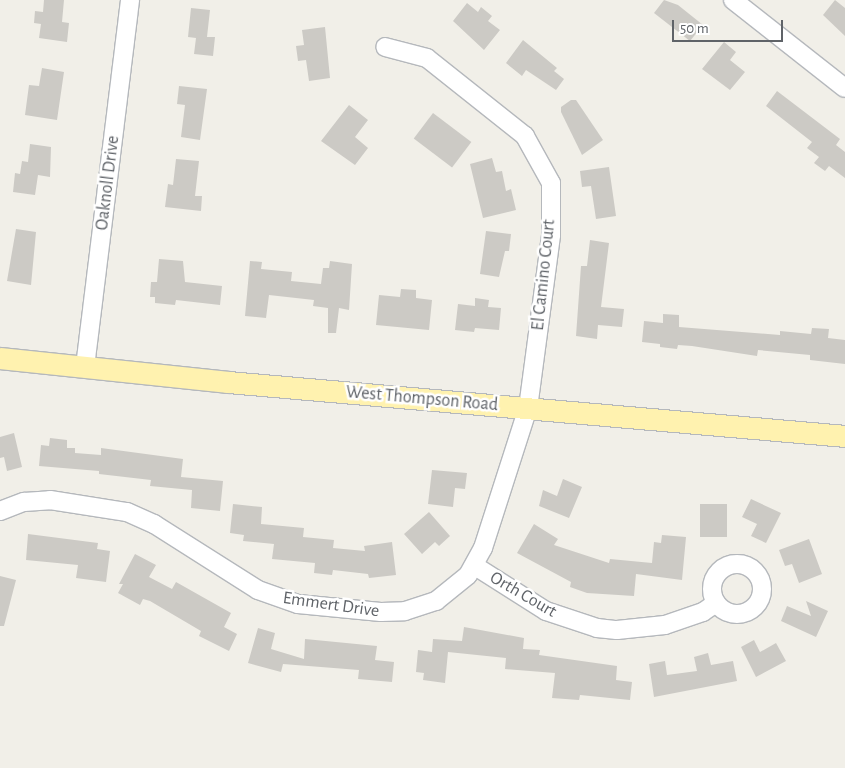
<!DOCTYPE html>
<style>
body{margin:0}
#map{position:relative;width:845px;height:768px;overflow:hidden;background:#f1efe8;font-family:"Alegreya Sans",sans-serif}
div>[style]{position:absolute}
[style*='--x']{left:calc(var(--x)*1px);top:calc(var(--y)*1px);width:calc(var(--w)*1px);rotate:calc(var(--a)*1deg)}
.building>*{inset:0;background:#cccac5;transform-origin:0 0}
.roads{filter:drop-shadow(1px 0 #b5b8bc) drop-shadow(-1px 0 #b5b8bc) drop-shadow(0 1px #b5b8bc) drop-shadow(0 -1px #b5b8bc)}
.minor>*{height:18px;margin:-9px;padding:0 9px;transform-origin:9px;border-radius:9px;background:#fff}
.minor>.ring{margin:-9px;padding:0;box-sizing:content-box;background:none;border:18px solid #fff;border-radius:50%}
.major>*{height:21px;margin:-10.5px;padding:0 10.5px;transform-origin:10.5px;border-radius:10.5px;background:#fff2af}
span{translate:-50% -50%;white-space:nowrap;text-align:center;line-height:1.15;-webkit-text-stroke:5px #fff;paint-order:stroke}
.street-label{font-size:18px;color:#5f6368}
.scale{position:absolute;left:672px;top:20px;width:111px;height:22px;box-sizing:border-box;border:2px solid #5f6368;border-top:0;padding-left:6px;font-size:15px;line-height:18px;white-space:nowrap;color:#5f6368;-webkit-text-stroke:4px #fff;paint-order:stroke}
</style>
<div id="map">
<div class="building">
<i style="clip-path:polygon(44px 0,64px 0,62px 22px,69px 23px,67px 42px,39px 38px,41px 24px,34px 23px,35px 11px,43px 12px)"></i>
<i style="clip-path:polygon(664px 0,678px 5px,703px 25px,690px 41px,654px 13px)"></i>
<i style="clip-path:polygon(835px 0,845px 8px,845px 36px,823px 15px)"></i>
<i style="clip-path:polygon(467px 3px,478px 12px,481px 7px,492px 16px,488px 21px,500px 30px,484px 50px,453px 21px)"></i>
<i style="clip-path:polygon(191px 8px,210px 10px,207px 37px,215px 37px,213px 56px,194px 54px,196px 38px,188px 37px)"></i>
<i style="clip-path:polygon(325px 27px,330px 78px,309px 81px,306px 60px,298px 61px,296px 46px,304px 45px,302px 30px)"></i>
<i style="clip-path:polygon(523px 40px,557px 68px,554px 71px,564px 79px,556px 90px,526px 70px,522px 76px,506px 63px)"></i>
<i style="clip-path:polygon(724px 42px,736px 52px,730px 60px,745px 72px,730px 90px,702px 69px)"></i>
<i style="clip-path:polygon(42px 68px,64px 72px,57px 120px,25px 115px,29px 85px,39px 86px)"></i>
<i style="clip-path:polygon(179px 86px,207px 89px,200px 140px,181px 137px,185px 105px,177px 104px)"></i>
<i style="clip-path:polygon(777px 91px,840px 139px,836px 145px,845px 152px,845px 178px,829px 166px,825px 171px,814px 163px,819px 157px,807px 148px,812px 142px,766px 106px)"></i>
<i style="clip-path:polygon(571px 100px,576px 100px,603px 140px,582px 155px,561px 112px,561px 107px)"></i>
<i style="clip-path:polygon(349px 105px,368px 120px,355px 137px,368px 148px,355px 165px,321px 141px)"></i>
<i style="left:433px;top:113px;width:48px;height:32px;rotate:37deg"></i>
<i style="clip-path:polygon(30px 144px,51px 147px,50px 177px,38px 175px,35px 195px,13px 192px,15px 173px,20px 174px,22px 161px,28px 162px)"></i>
<i style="clip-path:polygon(492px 158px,496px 172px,502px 171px,506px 191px,511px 189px,516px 210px,483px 218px,470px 164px)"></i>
<i style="clip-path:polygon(176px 159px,199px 161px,195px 196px,202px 196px,201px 211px,165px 207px,168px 184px,173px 185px)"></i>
<i style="clip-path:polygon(609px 167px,616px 216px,596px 219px,591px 186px,582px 187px,580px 171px)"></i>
<i style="clip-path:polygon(16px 229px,36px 232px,31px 285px,7px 281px)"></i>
<i style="clip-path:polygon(486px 231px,511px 234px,509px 251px,505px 251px,499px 277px,480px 274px)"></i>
<i style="clip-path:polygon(590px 240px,609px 243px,601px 307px,624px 309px,622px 327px,598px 325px,597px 339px,576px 336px,581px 266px,587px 266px)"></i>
<i style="clip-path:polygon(159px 259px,183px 261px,185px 282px,222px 286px,220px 305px,176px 300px,175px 305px,155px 303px,155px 297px,150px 297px,151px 282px,157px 282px)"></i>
<i style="clip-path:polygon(250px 261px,262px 262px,261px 269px,292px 272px,291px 281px,321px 284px,323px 268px,329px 268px,330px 261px,352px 264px,349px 310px,339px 308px,336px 333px,328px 333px,328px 308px,313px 306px,314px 300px,269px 295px,266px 318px,245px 316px)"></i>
<i style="clip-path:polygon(401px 289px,416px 290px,416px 298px,432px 300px,429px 330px,376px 325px,379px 295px,400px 297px)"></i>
<i style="clip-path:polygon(475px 298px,489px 300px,488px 307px,501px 308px,499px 330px,475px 328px,474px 332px,455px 330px,458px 304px,475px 306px)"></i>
<i style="clip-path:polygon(663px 314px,679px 315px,679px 327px,780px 335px,780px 331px,811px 334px,812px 328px,829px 329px,828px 338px,845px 340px,845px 364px,810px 360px,810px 355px,758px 350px,757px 356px,692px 346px,678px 345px,677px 349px,660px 347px,660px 344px,642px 342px,644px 321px,663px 323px)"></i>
<i style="clip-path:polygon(14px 433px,22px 467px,7px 471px,4px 457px,0 458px,0 437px)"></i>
<i style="clip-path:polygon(50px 438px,67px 440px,67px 448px,75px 448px,75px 453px,101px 455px,101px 448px,183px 459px,181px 477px,223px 481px,220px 511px,191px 508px,192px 490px,150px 486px,151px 480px,99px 474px,99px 471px,39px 466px,41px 445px,49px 446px)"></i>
<i style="clip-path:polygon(432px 470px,467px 473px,465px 489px,455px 488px,453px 507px,428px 504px)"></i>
<i style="clip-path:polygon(563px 479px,582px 487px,569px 518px,539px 506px,543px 490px,557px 496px)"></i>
<i style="clip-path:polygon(751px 499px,781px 513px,766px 543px,751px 536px,757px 524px,742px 517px)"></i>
<i style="clip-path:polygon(233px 504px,262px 507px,261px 524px,304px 528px,303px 537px,334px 540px,333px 548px,365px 551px,364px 546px,392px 542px,396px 575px,369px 578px,368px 574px,333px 570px,332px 575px,314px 573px,315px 563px,272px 559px,274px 544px,243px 541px,244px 535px,230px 533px)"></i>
<i style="left:700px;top:504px;width:27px;height:33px"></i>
<i style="clip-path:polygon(429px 512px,450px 536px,439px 546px,435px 542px,422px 554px,404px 534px)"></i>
<i style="clip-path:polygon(534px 524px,558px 539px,554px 545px,609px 563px,610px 559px,652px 563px,654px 542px,661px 543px,662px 535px,686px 537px,682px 580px,636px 574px,634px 596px,587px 593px,570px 587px,571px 582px,517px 553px)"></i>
<i style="clip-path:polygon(28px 534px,98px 543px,97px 549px,110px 551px,106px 582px,76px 578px,78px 565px,26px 560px)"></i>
<i style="clip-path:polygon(809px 539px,822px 574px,799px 583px,792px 564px,785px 566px,779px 550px)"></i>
<i style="clip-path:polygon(135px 554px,156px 565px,149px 577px,172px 589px,176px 582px,231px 613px,224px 627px,237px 634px,229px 651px,199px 636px,201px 631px,150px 601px,143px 599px,140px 605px,118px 593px,123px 584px,119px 584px)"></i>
<i style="clip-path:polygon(0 576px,16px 580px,4px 626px,0 626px)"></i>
<i style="clip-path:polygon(806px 601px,828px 611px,816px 637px,781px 621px,787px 606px,811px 616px)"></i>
<i style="clip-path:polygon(464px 627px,524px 638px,523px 649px,540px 650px,539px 655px,617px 666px,616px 680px,632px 682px,630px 700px,580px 695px,579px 700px,552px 698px,555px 673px,505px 669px,506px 658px,448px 652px,445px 683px,423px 680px,424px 673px,416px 672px,418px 650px,432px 652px,433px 639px,462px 641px)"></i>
<i style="clip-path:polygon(258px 628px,275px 633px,271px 649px,304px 659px,305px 639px,377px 646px,375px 660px,394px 662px,392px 682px,358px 679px,359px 670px,283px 664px,281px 672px,248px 663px)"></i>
<i style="clip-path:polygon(754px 640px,760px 652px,776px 643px,786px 661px,756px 677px,741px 647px)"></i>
<i style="clip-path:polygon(708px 653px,711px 665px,733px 661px,737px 681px,654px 697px,649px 664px,665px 661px,667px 675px,697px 671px,694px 657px)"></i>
</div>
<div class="roads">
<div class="minor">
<i style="--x:733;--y:0;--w:142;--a:38.2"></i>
<i style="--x:85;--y:367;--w:370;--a:-83"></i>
<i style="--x:0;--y:511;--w:26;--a:-21"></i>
<i style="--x:24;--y:502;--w:26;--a:-4"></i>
<i style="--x:50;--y:500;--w:78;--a:8.9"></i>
<i style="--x:127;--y:512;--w:30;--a:24"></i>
<i style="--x:154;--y:524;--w:123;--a:32.4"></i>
<i style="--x:258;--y:590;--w:42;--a:19.3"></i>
<i style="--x:298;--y:604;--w:83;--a:5.5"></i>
<i style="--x:381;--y:612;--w:24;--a:-2"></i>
<i style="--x:405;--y:611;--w:33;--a:-18"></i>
<i style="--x:436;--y:601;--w:41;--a:-39.1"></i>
<i style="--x:468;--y:575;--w:31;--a:-61"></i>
<i style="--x:483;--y:548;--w:147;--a:-72.2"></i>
<i style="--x:528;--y:408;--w:175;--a:-82.4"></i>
<i style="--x:551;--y:235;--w:52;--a:-90"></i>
<i style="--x:551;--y:183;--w:54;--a:-119"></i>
<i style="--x:525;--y:136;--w:125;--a:-141.5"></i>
<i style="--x:427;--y:58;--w:43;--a:-165.3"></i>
<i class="ring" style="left:712px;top:564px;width:32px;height:32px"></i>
<i style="--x:475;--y:566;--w:84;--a:32.4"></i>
<i style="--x:546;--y:611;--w:54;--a:18.4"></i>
<i style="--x:597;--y:628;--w:20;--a:6"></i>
<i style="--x:617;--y:630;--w:48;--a:-5.9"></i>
<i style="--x:665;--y:625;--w:40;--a:-18.9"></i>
<i style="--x:703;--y:612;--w:16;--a:-35"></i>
</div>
<div class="major">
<i style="--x:0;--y:358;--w:229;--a:6"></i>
<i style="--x:228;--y:382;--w:619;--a:5"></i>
</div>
</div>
<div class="street-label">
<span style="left:108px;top:183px;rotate:-83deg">Oaknoll Drive</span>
<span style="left:544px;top:275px;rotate:-84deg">El Camino Court</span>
<span style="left:422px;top:399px;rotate:5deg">West Thompson Road</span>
<span style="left:523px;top:595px;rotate:30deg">Orth Court</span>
<span style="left:331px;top:605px;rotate:8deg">Emmert Drive</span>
</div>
<div class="scale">50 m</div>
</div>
